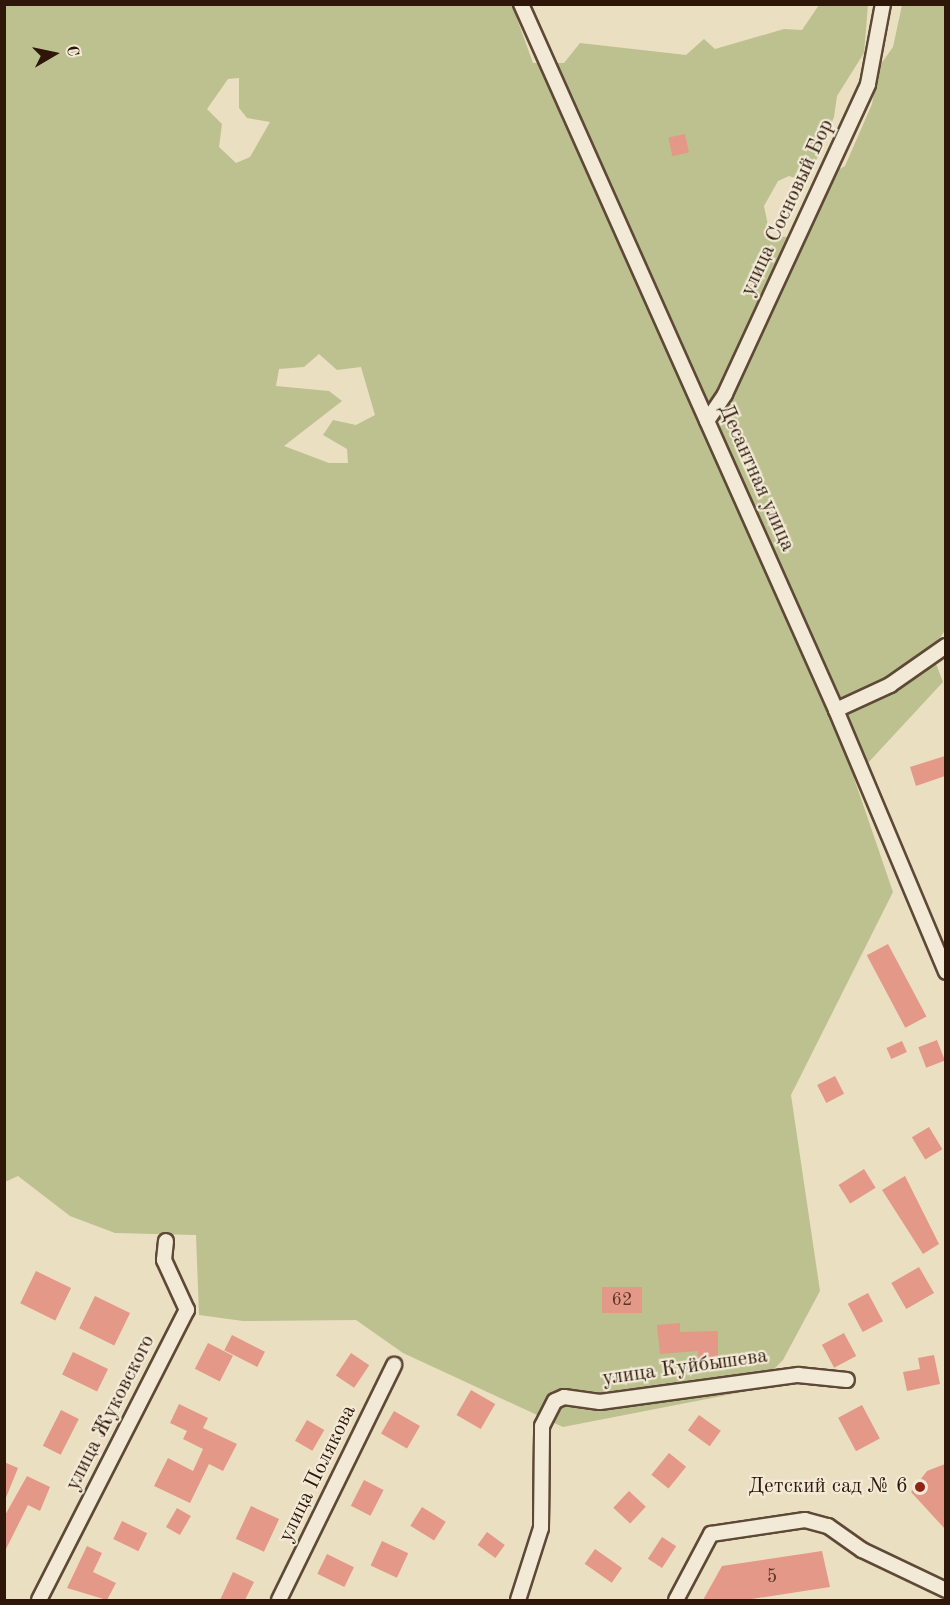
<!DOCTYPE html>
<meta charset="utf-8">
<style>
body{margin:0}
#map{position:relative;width:950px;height:1605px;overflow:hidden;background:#ebdfc2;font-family:"Old Standard TT",serif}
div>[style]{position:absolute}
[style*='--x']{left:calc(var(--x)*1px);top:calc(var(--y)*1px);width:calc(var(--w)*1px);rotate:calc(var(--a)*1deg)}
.green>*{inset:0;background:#bdc08f}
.building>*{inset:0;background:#e39888;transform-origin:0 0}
.roads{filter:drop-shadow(2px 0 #5d4936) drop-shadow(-2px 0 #5d4936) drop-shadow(0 2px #5d4936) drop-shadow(0 -2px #5d4936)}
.street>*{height:14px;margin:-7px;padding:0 7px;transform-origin:7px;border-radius:7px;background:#f2ead7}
.dots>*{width:16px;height:16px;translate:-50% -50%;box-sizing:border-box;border:3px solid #f2ead7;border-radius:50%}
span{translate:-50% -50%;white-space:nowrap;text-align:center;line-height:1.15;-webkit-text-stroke:4.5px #f2ead7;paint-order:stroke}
.number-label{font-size:18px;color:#5b3728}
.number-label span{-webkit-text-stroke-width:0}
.street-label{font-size:21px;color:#2e1708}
.poi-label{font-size:21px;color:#2e1708}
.right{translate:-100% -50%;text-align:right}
.frame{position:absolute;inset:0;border:6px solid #2e1708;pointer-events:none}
.north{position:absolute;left:24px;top:24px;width:60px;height:60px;-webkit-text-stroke:4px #f2ead7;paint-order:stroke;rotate:81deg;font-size:16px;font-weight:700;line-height:24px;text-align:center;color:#2e1708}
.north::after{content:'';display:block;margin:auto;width:21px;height:27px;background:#2e1708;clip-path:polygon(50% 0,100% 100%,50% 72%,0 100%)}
</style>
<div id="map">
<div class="green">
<i style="clip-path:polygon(evenodd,5px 5px,512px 5px,533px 63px,564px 63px,580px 43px,686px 55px,704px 39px,715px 49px,784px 29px,802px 30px,819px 5px,868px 5px,864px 53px,837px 96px,834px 117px,813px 168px,798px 179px,789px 176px,778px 181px,764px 206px,770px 235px,787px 237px,786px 244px,804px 225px,823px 178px,845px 166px,872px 104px,878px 68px,893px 47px,902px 5px,945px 5px,946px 629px,931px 651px,943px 682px,854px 778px,893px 892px,791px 1095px,820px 1291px,783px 1360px,753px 1390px,563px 1427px,403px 1353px,356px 1320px,243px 1321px,199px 1315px,196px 1235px,115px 1233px,70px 1216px,18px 1176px,5px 1182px,5px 5px,239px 78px,239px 108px,247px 118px,270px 122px,250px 157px,236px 163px,219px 147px,222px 124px,207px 109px,228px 79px,239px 78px,5px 5px,319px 354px,337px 370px,361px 367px,375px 415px,356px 425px,333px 420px,323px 435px,347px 449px,348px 463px,329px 463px,284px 446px,342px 401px,329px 391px,276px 386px,279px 369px,304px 367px,319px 354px)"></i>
</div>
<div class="building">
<i style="left:685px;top:134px;width:19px;height:17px;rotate:78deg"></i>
<i style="clip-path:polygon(945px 756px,945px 776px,916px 786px,910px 767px)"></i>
<i style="left:888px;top:944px;width:82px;height:24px;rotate:62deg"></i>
<i style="left:937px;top:1040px;width:22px;height:20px;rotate:69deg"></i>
<i style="left:902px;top:1041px;width:12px;height:17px;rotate:66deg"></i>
<i style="left:835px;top:1076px;width:20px;height:20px;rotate:63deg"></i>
<i style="left:929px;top:1127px;width:26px;height:20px;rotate:59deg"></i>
<i style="left:864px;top:1169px;width:22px;height:30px;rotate:58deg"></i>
<i style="clip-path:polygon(905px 1176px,939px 1244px,923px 1254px,882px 1190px)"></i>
<i style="left:919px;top:1267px;width:30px;height:32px;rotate:60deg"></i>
<i style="left:36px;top:1271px;width:39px;height:36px;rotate:26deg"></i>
<i style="left:602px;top:1287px;width:40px;height:26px"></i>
<i style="left:868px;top:1293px;width:32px;height:23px;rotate:62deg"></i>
<i style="left:95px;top:1296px;width:39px;height:36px;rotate:26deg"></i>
<i style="clip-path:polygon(680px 1323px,680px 1332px,718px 1331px,718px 1370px,699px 1370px,698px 1351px,660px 1354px,657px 1325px)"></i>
<i style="left:844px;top:1333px;width:26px;height:25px;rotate:62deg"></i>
<i style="left:232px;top:1335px;width:37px;height:17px;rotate:27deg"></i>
<i style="left:208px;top:1343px;width:28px;height:29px;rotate:27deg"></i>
<i style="left:73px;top:1352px;width:39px;height:25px;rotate:26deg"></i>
<i style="left:351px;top:1353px;width:22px;height:27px;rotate:34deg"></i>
<i style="clip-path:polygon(934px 1355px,940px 1384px,907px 1391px,903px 1372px,920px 1369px,918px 1358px)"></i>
<i style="left:471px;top:1390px;width:28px;height:29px;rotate:30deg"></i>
<i style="clip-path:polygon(179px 1404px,208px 1418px,203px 1428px,237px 1444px,223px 1471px,209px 1464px,190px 1503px,154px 1486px,168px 1458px,193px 1471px,203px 1449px,183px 1439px,187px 1431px,170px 1423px)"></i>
<i style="left:862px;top:1405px;width:38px;height:27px;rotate:62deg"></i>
<i style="left:61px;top:1410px;width:20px;height:40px;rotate:27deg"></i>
<i style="left:394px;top:1411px;width:30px;height:26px;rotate:30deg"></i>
<i style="left:699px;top:1415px;width:27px;height:19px;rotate:36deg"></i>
<i style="left:307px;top:1420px;width:20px;height:24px;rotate:30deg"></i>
<i style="left:669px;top:1453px;width:22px;height:28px;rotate:39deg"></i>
<i style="clip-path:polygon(4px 1462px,18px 1468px,5px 1500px,4px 1500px)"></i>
<i style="clip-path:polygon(945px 1464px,945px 1529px,911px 1492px,927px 1471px)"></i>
<i style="clip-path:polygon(27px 1476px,50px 1487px,40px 1511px,28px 1505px,4px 1553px,4px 1517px)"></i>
<i style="left:364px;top:1480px;width:22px;height:29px;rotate:27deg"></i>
<i style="left:629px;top:1491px;width:23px;height:23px;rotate:43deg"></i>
<i style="left:251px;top:1506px;width:31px;height:36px;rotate:25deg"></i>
<i style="left:422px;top:1507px;width:28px;height:22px;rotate:32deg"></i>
<i style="left:177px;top:1508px;width:16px;height:22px;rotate:30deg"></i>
<i style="left:122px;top:1521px;width:28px;height:20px;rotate:26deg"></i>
<i style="left:487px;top:1532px;width:22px;height:16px;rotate:36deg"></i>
<i style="left:662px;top:1537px;width:17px;height:26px;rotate:33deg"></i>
<i style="left:382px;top:1541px;width:29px;height:27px;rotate:25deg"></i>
<i style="clip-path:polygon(87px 1546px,102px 1553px,93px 1572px,116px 1583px,107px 1600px,67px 1588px)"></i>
<i style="left:595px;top:1549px;width:33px;height:18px;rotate:35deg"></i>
<i style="clip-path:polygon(822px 1551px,830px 1587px,745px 1600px,703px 1600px,722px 1566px)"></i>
<i style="left:327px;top:1554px;width:30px;height:22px;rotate:26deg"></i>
<i style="clip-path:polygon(233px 1572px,254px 1582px,245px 1600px,220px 1600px)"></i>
</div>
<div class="roads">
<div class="street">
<i style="--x:521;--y:4;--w:773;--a:65.95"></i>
<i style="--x:836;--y:710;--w:284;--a:67.2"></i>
<i style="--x:707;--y:421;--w:32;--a:-56"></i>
<i style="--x:725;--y:394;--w:341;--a:-65.2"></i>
<i style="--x:868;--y:84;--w:81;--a:-79.4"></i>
<i style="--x:836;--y:710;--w:60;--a:-24.8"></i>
<i style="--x:890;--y:685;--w:68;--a:-34.9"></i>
<i style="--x:39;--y:1600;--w:326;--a:-63"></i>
<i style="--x:187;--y:1310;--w:55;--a:-114.7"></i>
<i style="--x:164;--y:1260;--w:19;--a:-84"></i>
<i style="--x:279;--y:1600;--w:262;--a:-63.9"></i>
<i style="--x:518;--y:1600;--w:76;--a:-72.3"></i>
<i style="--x:541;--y:1528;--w:102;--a:-89.4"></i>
<i style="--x:542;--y:1426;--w:28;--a:-63"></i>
<i style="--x:555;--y:1401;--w:10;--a:-24"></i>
<i style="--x:564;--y:1397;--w:36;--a:8"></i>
<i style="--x:600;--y:1402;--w:200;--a:-7.8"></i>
<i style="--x:798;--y:1375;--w:49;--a:5.8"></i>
<i style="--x:676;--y:1600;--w:75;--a:-62.1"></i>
<i style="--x:711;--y:1534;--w:95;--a:-8.5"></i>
<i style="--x:805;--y:1520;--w:24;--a:15"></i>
<i style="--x:828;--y:1526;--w:42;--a:35.2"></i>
<i style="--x:862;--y:1550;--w:93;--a:25.5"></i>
</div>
</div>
<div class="dots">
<i style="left:920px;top:1487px;background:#8f2418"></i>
</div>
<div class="number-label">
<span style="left:622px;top:1300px">62</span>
<span style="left:772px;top:1577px">5</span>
</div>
<div class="street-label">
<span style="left:788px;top:208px;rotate:-65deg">улица Сосновый Бор</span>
<span style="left:756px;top:478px;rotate:66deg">Десантная улица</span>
<span style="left:685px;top:1368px;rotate:-8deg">улица Куйбышева</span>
<span style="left:111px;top:1413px;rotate:-63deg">улица Жуковского</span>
<span style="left:318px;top:1474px;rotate:-64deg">улица Полякова</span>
</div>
<div class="poi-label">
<span class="right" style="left:908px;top:1487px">Детский сад № 6</span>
</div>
<div class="frame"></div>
<div class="north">С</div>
</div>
